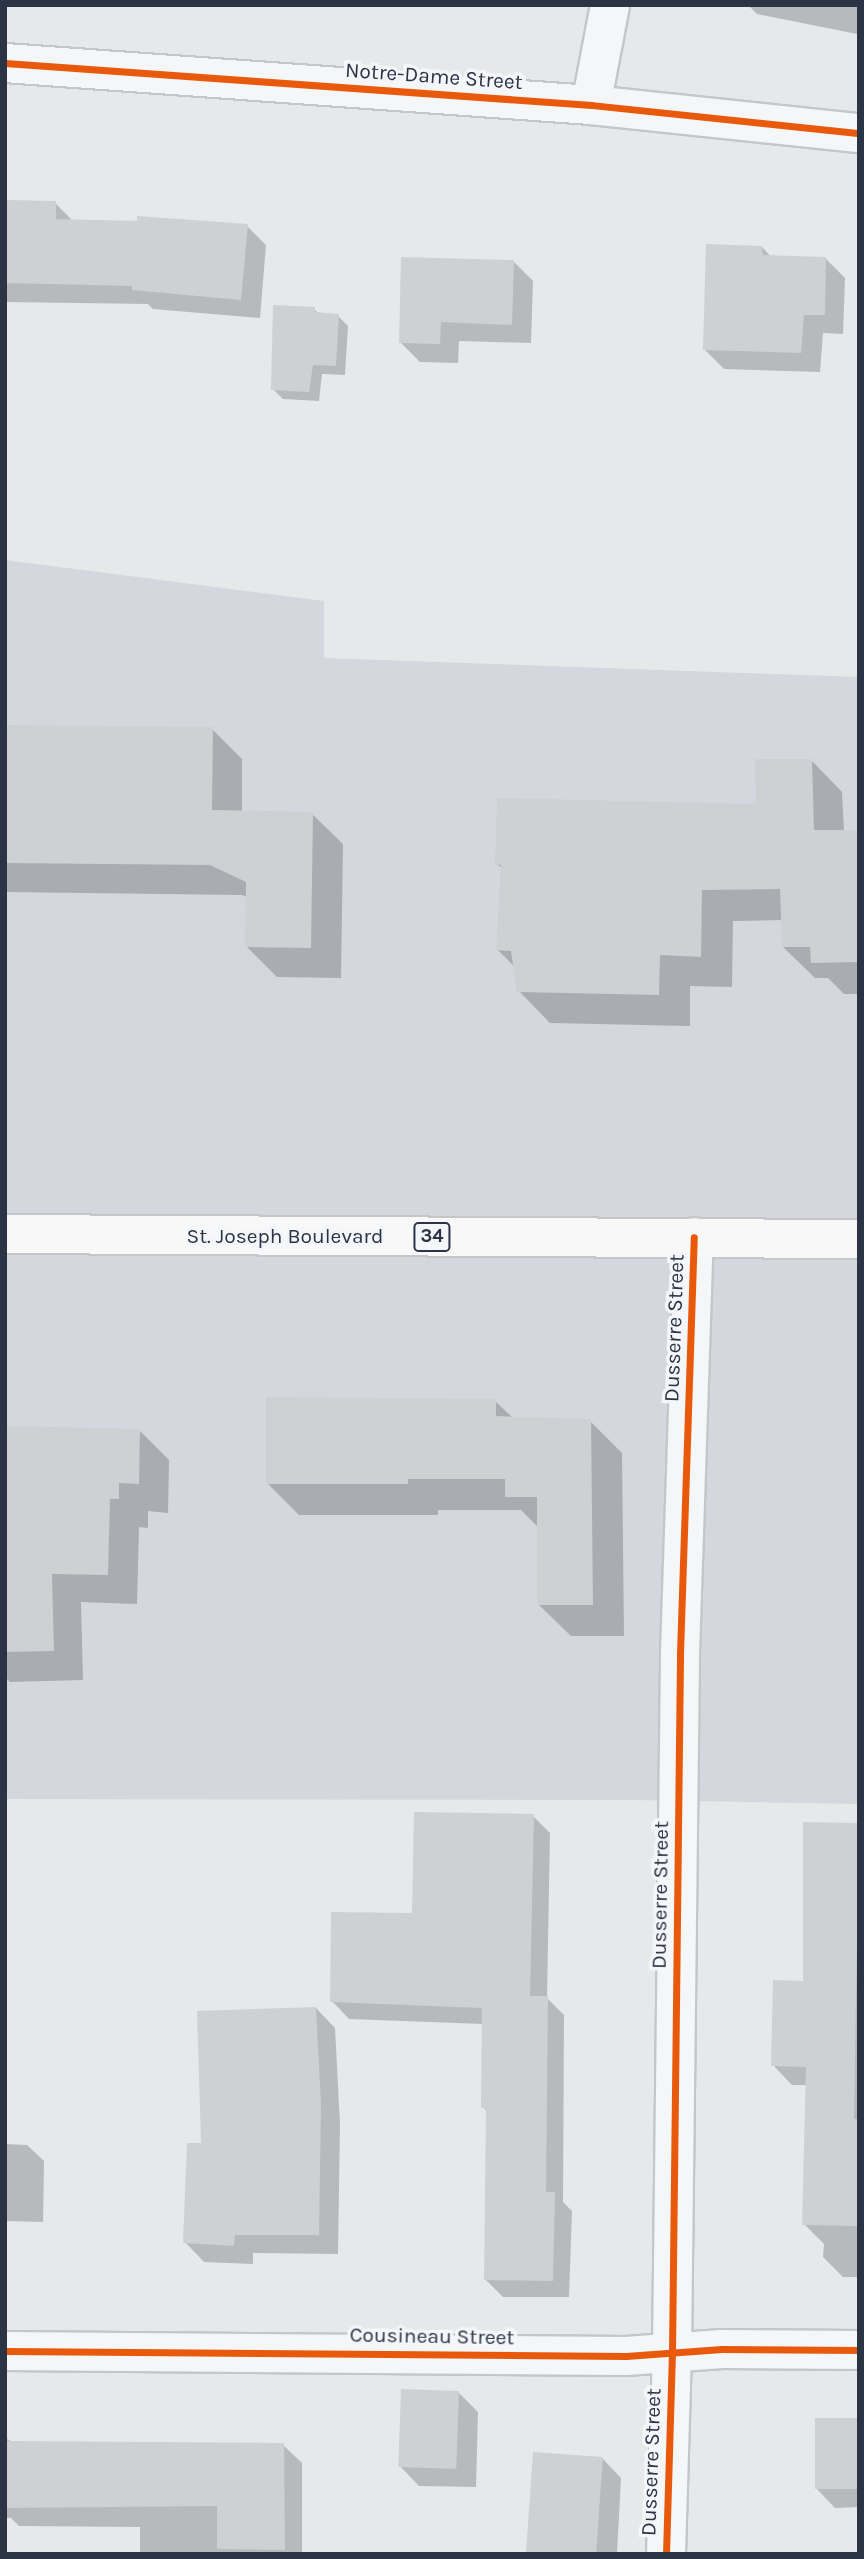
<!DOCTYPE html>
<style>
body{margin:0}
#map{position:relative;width:864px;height:2559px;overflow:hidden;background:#e6e8ea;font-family:Karla,sans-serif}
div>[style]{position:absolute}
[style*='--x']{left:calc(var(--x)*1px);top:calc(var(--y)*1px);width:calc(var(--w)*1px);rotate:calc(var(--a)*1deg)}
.built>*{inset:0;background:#d4d7dd}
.shadow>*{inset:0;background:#0003}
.building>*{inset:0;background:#ced0d3;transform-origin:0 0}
.roads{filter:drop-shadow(2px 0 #c4c6c8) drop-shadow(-2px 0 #c4c6c8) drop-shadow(0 2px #c4c6c8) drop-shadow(0 -2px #c4c6c8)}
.minor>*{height:38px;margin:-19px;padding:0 19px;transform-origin:19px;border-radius:19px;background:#f5f6f7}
.primary>*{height:38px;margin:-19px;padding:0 19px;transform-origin:19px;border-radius:19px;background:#f8f8f8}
.cycleway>*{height:7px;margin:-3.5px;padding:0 3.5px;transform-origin:3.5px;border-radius:3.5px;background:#e8590c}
span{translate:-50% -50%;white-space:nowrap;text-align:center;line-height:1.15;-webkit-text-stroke:7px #f4f6f9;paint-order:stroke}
.shield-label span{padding:2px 5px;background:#f4f6f9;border:2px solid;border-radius:5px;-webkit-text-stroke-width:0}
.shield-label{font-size:19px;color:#2b3445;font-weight:700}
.street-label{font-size:21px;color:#2b3445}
.frame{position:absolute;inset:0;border:7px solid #2b3445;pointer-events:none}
</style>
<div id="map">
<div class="built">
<i style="clip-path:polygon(5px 560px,324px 601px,324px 658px,859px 677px,859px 1804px,632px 1800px,5px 1799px)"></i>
</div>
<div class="shadow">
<i style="clip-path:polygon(748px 5px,859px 5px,857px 34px,757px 14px)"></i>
<i style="clip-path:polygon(5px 202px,55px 203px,73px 221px,247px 226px,266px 245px,260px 318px,153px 309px,148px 304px,5px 302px)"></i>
<i style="clip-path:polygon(762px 247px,771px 257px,825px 258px,845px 278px,843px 334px,823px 333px,820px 372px,724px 369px,705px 350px)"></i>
<i style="clip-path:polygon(514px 262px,533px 281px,531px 343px,459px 341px,458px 363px,420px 362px,401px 343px)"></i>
<i style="clip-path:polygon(314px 309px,319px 314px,338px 316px,348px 326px,345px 375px,322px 374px,319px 401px,283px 399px,273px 389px)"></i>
<i style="clip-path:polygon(5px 726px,212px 729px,242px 759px,242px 812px,312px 814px,343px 844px,341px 978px,277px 977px,247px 947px,247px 897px,242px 895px,5px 892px)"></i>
<i style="clip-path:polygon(811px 760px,842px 792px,844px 832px,859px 831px,859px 994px,844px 994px,828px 978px,815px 978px,783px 947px,783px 920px,733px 921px,732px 987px,690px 986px,690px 1026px,550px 1023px,519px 991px,515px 967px,498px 950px,503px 869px,497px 864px,758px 806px)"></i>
<i style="clip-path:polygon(495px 1401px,513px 1418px,590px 1421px,622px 1453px,624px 1636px,571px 1636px,539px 1605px,539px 1528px,521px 1510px,438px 1510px,438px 1515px,299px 1515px,267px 1483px)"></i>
<i style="clip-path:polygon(5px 1427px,140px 1431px,169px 1460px,168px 1513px,148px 1511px,148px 1528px,139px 1527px,137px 1604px,81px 1602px,83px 1680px,10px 1682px,5px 1677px)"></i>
<i style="clip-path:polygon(533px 1816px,550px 1833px,547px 1998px,564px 2015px,563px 2202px,572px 2211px,569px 2297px,503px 2297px,486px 2280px,488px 2112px,483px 2107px,483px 2024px,349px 2019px,332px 2001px,413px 1915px)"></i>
<i style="clip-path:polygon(859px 1824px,859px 2277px,843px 2277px,823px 2257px,824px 2244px,804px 2224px,807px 2085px,792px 2085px,773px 2065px)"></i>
<i style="clip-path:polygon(316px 2008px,335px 2028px,340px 2124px,338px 2254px,253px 2253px,253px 2264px,204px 2262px,185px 2242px,203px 2145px)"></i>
<i style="clip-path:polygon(5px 2144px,27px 2145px,44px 2161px,43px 2222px,5px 2221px)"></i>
<i style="clip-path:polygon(458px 2392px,478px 2412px,476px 2487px,419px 2486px,400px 2466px)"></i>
<i style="clip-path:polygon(859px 2420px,859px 2507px,835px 2508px,816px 2488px)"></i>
<i style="clip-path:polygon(5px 2438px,14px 2443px,283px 2445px,302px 2463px,302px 2554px,140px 2554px,140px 2527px,19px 2526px,11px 2518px,5px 2518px)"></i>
<i style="clip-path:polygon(602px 2458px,621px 2478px,617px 2554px,529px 2554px)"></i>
</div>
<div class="building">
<i style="clip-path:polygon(5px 200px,56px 201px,56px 219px,137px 221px,137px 216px,248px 224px,241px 300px,132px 290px,132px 286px,5px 283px)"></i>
<i style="clip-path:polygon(706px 244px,762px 246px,763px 255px,826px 257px,825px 315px,804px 315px,801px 353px,703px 350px)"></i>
<i style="clip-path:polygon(401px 257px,514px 260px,512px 325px,441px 322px,440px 344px,399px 343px)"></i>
<i style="clip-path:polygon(273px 305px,315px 307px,315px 312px,339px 314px,336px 366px,313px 365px,309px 392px,271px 390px)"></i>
<i style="clip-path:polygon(5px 725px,213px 727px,212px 810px,313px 812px,311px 948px,245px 947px,246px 882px,210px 865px,5px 863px)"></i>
<i style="clip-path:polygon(755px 759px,812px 759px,814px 830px,859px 830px,859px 962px,811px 963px,810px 947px,782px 947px,780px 889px,702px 890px,701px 957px,660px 955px,659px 995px,517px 992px,511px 951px,496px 950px,501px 865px,495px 864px,497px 798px,756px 804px)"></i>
<i style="clip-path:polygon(266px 1397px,496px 1399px,496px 1416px,591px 1419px,593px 1605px,537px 1605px,537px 1497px,505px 1497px,505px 1479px,408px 1479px,408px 1484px,266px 1484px)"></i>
<i style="clip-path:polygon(5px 1426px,140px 1429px,139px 1484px,119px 1483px,119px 1499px,110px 1499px,108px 1575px,52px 1574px,54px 1651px,5px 1652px)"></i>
<i style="clip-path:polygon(414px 1812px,534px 1814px,530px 1996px,548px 1996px,546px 2192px,555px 2192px,553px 2281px,484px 2280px,486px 2108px,481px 2108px,482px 2008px,330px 2002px,331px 1912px,412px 1913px)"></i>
<i style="clip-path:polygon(803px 1822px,859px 1823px,854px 2119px,859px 2119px,859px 2226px,802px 2225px,806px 2067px,771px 2066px,773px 1980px,803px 1981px)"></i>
<i style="clip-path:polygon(316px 2007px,321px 2104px,319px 2235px,235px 2235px,234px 2246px,183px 2243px,187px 2143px,201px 2143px,197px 2011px)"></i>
<i style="left:401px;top:2389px;width:58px;height:78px;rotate:2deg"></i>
<i style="left:859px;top:2418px;width:71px;height:44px;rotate:90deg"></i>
<i style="clip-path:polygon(5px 2441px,284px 2443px,285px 2550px,217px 2549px,217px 2506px,5px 2508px)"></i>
<i style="left:533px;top:2452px;width:70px;height:102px;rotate:4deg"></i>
</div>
<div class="roads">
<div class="minor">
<i style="--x:5;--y:63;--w:588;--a:4.1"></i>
<i style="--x:591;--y:105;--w:269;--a:6"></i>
<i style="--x:591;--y:105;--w:102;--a:-79.2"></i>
<i style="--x:5;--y:2351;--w:621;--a:0.46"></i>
<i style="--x:626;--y:2356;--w:96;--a:-4.2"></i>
<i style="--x:722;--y:2349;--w:137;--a:0.4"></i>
<i style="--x:666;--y:2554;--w:202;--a:-88.3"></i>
<i style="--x:672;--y:2352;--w:699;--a:-89.34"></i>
<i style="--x:680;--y:1653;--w:416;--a:-88.1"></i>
</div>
<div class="primary">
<i style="--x:5;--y:1234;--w:854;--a:0.34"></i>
</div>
</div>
<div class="cycleway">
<i style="--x:5;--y:63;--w:588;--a:4.1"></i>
<i style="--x:591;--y:105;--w:269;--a:6"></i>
<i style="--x:5;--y:2351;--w:621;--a:0.46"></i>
<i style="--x:626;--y:2356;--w:96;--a:-4.2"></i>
<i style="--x:722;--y:2349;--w:137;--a:0.4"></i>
<i style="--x:666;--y:2554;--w:202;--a:-88.3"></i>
<i style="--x:672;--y:2352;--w:699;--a:-89.34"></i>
<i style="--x:680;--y:1653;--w:416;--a:-88.1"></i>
</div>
<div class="shield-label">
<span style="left:432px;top:1237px">34</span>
</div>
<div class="street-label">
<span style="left:434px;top:76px;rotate:4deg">Notre-Dame Street</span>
<span style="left:285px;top:1236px">St. Joseph Boulevard</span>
<span style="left:674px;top:1328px;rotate:-88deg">Dusserre Street</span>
<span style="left:660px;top:1895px;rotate:-89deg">Dusserre Street</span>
<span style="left:432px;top:2336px;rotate:1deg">Cousineau Street</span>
<span style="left:651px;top:2462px;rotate:-88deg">Dusserre Street</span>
</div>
<div class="frame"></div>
</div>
